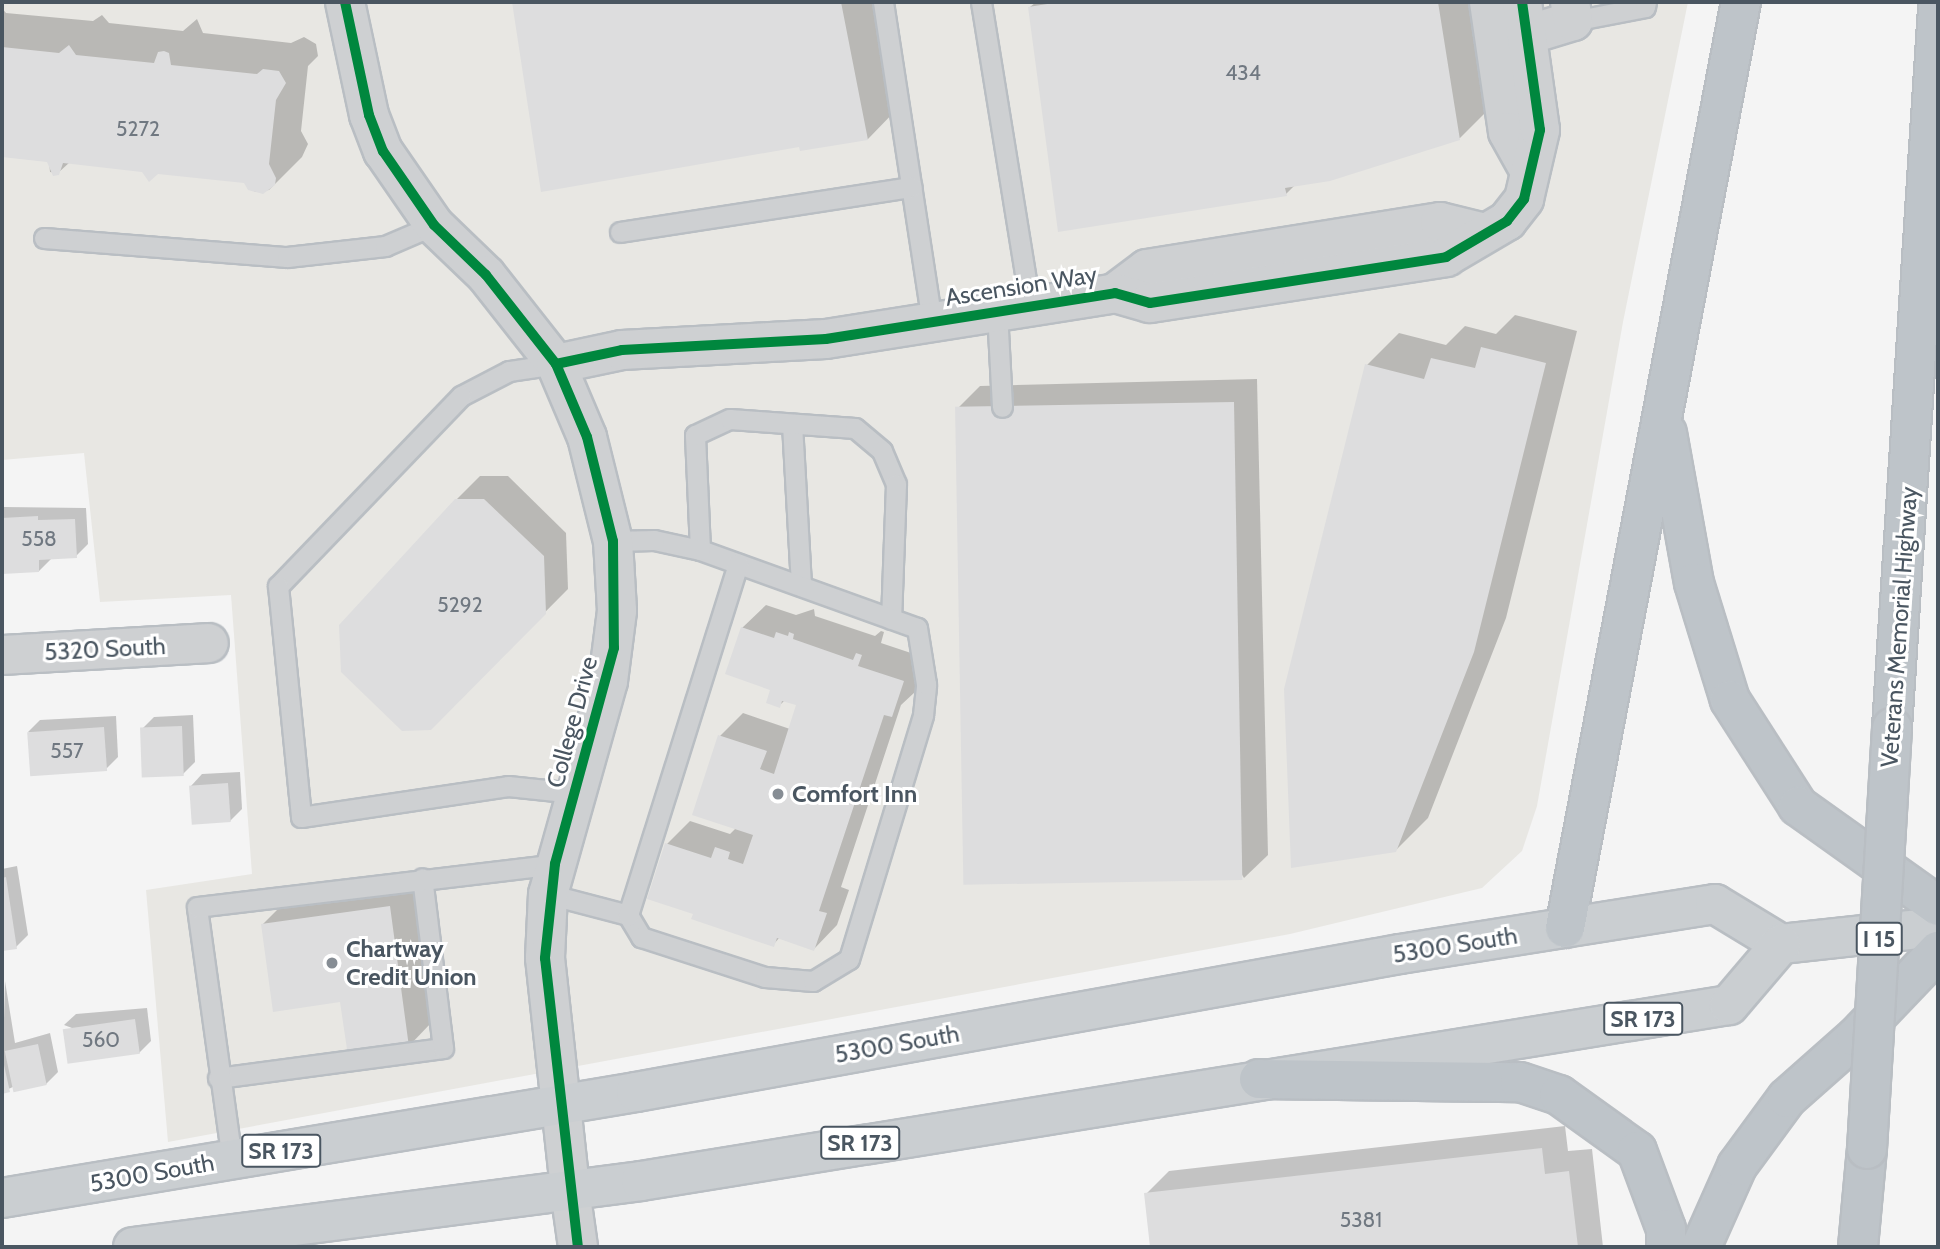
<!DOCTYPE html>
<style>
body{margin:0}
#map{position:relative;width:1940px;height:1249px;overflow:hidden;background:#f4f4f4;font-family:Cabin,sans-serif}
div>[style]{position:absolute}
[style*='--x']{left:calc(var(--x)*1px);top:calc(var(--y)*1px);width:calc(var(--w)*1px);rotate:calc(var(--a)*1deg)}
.commercial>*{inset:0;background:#e8e7e3}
.shadow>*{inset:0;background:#0003}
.building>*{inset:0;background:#ddddde;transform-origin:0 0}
.roads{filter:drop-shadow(2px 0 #b9bec3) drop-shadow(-2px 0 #b9bec3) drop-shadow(0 2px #b9bec3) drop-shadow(0 -2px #b9bec3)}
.service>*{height:19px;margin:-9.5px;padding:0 9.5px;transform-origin:9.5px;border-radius:9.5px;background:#ced0d2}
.minor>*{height:38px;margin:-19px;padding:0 19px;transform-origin:19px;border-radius:19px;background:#ced0d2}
.tertiary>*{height:38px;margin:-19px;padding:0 19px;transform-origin:19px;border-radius:19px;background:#ced0d2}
.primary>*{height:38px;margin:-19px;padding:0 19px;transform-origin:19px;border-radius:19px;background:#caced1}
.motorway>*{height:38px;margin:-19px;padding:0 19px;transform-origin:19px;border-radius:19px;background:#bec4c9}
.bridges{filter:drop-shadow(2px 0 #b9bec3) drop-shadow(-2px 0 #b9bec3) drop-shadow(0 2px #b9bec3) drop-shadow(0 -2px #b9bec3)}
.motorway-bridge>*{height:38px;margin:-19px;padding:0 19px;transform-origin:19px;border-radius:19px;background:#bec4c9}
.cycleway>*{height:10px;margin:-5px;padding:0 5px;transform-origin:5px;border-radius:5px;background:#00873e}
.dots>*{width:19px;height:19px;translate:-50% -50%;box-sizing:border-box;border:4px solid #fff;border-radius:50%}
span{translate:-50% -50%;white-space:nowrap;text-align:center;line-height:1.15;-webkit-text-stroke:6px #fff;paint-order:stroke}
.number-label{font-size:21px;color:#707881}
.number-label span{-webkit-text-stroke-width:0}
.shield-label span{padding:2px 5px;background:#fff;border:2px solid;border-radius:5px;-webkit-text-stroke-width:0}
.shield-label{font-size:23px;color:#4a5661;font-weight:700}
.street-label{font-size:24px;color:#4a5661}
.poi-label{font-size:24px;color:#4a5661;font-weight:700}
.left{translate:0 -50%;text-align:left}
.frame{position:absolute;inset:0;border:4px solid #4a5661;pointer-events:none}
</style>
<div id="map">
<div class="commercial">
<i style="clip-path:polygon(2px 2px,1688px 2px,1623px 322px,1537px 806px,1522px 851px,1482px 888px,1290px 934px,168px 1142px,146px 890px,252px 874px,231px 595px,100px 602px,84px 453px,2px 460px)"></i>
</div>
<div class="shadow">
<i style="clip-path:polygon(513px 2px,878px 2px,900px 106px,868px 139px,801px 145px,542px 190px)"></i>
<i style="clip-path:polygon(1036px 2px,1475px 2px,1492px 106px,1460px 138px,1295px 185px,1286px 194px,1030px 7px)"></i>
<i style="clip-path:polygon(2px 8px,6px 13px,93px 21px,102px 15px,109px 23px,183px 31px,197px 19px,203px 33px,291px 43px,304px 37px,316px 44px,318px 56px,308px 66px,301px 131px,308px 144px,302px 157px,269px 190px,255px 192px,245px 181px,70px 162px,58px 173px,50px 172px,49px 160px,2px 155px)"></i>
<i style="clip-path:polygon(1515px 315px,1577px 331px,1506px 618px,1428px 818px,1395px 851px,1367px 365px,1399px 333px,1446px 345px,1465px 326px,1496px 334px)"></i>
<i style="clip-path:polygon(1257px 379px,1268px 855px,1244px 878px,957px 409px,980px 386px)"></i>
<i style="clip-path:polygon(480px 476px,508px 476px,566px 533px,568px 589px,430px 728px,456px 500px)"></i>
<i style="clip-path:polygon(4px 507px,86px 508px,88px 544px,76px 556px,52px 558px,39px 571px,2px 572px)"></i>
<i style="clip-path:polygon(766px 605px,796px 615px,814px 609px,815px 616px,875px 636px,881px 631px,884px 632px,881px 643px,926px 658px,915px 692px,901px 705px,841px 887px,849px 890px,837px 925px,814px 949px,780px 937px,773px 945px,696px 913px,667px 844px,690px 821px,730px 834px,736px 828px,720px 736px,743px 713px,790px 729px,798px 704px,785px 700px,779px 706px,742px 628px)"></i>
<i style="clip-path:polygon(193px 715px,195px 762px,183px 774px,142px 729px,154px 717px)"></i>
<i style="clip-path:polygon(116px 716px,118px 757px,106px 769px,28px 732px,40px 720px)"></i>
<i style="clip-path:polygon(240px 772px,242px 809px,230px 821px,191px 786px,202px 774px)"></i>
<i style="clip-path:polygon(17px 866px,28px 935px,16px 947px,2px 949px,2px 869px)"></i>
<i style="clip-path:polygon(413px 883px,432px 1022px,409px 1046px,342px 1000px,263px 924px,286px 901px)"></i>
<i style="clip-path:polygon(5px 981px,15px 1043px,50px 1033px,58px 1072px,46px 1084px,15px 1086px,2px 1092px)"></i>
<i style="clip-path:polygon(147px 1008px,151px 1041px,139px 1053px,64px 1025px,76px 1014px)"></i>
<i style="clip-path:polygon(1565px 1126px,1568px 1151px,1592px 1149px,1603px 1247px,1152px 1247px,1146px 1194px,1169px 1171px)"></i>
</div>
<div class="building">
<i style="clip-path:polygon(512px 2px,841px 2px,868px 140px,800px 151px,799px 147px,541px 192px)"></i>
<i style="clip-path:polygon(1060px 2px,1438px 2px,1460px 140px,1330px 181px,1285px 188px,1287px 196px,1058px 232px,1028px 7px)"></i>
<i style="clip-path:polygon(69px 45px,76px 55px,154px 63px,158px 52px,164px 51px,169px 53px,171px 65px,257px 74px,263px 69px,279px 71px,286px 83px,276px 100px,269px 164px,276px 178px,275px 185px,263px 194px,248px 190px,244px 183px,158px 174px,149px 182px,142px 172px,63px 163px,59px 175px,53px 176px,47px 162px,2px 157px,2px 47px,59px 53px)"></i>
<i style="clip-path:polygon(1481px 347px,1546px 363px,1474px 652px,1396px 852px,1291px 868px,1284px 689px,1365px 364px,1424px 379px,1431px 358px,1475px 368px)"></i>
<i style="left:1234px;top:402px;width:478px;height:279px;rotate:89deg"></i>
<i style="clip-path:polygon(455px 499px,484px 499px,544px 556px,546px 614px,431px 730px,402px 731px,341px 672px,339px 625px)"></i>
<i style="clip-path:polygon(38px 516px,38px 520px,75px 519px,77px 558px,39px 560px,39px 572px,2px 574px,2px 518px)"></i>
<i style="clip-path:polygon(741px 627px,774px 638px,776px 632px,788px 636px,789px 632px,794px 634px,793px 639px,853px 660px,856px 653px,862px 655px,858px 666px,904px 681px,892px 717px,884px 715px,819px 911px,827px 913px,814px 951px,777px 938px,774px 947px,691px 919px,693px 914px,647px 899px,665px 843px,711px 858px,715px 847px,730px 852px,728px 859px,743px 864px,753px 835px,692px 815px,718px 735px,767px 751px,760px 769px,774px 774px,796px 705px,782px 701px,780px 708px,766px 703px,770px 690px,725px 674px)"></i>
<i style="left:182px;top:726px;width:50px;height:42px;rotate:88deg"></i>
<i style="left:104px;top:727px;width:44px;height:77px;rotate:86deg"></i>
<i style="left:228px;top:783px;width:39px;height:39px;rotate:86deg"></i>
<i style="clip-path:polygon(6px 877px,17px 949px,2px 951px,2px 878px)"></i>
<i style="clip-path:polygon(390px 906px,409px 1047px,348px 1056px,340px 1002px,273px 1012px,261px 924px)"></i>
<i style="left:135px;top:1019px;width:35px;height:73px;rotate:82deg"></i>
<i style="left:38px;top:1044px;width:42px;height:34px;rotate:78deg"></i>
<i style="clip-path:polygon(2px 1056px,10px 1092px,2px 1094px)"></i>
<i style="clip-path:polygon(1542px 1148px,1545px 1174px,1569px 1171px,1578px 1247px,1150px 1247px,1144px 1193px)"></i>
</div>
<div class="roads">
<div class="service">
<i style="--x:883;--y:2;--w:323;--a:81.3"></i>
<i style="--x:981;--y:2;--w:308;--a:80.8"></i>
<i style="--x:1573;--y:21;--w:73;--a:-11"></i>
<i style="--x:1645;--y:7;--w:5;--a:-79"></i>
<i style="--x:620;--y:232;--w:295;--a:-8.8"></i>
<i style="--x:44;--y:238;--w:244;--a:4.5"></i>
<i style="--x:287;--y:257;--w:99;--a:-6.4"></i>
<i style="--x:385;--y:246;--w:53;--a:-23.2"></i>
<i style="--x:997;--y:311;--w:96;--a:87"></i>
<i style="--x:556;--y:364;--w:48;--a:171.5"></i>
<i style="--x:509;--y:371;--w:54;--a:152.5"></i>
<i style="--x:461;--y:396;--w:264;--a:133.9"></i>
<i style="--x:278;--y:586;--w:232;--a:84.3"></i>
<i style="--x:301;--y:817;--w:209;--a:-8.5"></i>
<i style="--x:508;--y:786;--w:67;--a:6"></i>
<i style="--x:792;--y:424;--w:162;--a:86.8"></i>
<i style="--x:700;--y:550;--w:115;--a:-92.5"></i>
<i style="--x:695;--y:435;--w:38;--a:-25"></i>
<i style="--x:730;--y:419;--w:125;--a:4.1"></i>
<i style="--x:855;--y:428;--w:35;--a:40"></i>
<i style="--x:882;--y:451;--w:36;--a:67"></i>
<i style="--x:896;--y:484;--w:135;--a:92.1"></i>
<i style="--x:548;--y:894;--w:83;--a:14.7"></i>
<i style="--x:628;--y:915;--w:26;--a:59"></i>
<i style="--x:641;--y:937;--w:130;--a:17.9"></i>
<i style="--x:765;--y:977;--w:48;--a:4.8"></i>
<i style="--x:813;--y:981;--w:42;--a:-31.4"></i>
<i style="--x:849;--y:959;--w:255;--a:-73.1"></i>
<i style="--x:923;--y:715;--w:31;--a:-84"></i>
<i style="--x:926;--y:684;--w:57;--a:-99.1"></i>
<i style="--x:917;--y:628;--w:231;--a:-160.2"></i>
<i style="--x:700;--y:550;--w:47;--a:-167.7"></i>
<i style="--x:654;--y:540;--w:41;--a:178.6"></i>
<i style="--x:628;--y:915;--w:368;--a:-72.6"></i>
<i style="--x:218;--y:1078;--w:227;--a:-7.6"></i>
<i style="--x:443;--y:1048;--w:171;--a:-97"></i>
<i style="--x:232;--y:1160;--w:255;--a:-97.9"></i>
<i style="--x:197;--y:907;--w:361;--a:-6.8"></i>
</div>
<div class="minor">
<i style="--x:1489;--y:2;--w:131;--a:81.7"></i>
<i style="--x:1508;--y:132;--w:41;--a:60.9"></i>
<i style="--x:1527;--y:35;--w:48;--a:-16.9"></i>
<i style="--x:1573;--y:21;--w:19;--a:-99"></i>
<i style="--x:1115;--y:293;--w:40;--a:-37"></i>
<i style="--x:1147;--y:269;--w:297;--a:-9.1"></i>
<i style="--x:1440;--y:222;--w:46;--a:13.7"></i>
<i style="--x:556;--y:364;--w:67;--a:-12"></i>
<i style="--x:622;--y:350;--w:204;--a:-3.1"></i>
<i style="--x:826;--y:339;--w:293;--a:-9"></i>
<i style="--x:1115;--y:293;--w:36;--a:16"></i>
<i style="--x:1150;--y:303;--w:300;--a:-8.8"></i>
<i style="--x:1446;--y:257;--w:71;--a:-30.5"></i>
<i style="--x:1507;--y:221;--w:28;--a:-52"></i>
<i style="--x:1524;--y:199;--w:71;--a:-76.9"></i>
<i style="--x:1540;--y:130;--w:129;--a:-98"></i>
<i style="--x:2;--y:655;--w:207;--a:-3.3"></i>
<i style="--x:570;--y:1190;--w:58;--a:82"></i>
</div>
<div class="tertiary">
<i style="--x:345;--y:2;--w:116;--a:78"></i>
<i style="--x:369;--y:115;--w:39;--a:69"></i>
<i style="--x:383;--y:151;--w:90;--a:55.4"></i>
<i style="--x:434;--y:225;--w:72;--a:43.9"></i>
<i style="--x:486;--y:275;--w:113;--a:51.8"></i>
<i style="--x:556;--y:364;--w:79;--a:67"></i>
<i style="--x:587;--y:437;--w:107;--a:76"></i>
<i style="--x:613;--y:541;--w:70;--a:86.7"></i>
<i style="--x:617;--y:611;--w:71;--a:97.3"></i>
<i style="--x:608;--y:681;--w:221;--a:105.7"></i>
<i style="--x:548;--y:894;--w:64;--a:92.7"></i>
<i style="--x:545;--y:958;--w:233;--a:83.8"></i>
</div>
<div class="primary">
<i style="--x:2;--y:1198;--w:643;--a:-9.49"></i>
<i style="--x:636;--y:1092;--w:776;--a:-10.24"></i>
<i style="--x:1400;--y:954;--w:319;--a:-9"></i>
<i style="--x:1715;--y:904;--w:77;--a:31.2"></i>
<i style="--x:1781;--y:944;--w:158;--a:-6.2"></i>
<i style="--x:133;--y:1247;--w:512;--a:-7.4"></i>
<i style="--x:641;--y:1181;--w:1102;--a:-9.19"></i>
<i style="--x:1729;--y:1005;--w:80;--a:-49.6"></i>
</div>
<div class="motorway">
<i style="--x:1667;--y:433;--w:152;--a:79.8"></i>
<i style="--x:1694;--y:583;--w:122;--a:72.9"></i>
<i style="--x:1730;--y:700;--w:126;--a:57.3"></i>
<i style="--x:1798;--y:806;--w:172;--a:35.5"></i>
<i style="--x:1892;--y:728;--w:721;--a:-86.34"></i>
<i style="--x:1565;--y:928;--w:943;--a:-79.24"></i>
<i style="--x:1259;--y:1079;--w:261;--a:0.7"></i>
<i style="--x:1520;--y:1082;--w:41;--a:18.4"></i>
<i style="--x:1559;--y:1095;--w:96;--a:35.7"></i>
<i style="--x:1637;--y:1151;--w:83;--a:69.6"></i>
<i style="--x:1666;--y:1229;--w:18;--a:90"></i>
<i style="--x:1701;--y:1247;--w:89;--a:-66"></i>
<i style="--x:1737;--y:1166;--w:84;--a:-53.7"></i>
<i style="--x:1787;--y:1098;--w:92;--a:-41.5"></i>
<i style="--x:1856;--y:1037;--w:119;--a:-46.4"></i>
<i style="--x:1858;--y:1247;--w:98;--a:-84.8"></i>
</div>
</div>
<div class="bridges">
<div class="motorway-bridge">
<i style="--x:1867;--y:1149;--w:422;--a:-86.6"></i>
</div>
</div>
<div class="cycleway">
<i style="--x:345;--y:2;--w:116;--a:78"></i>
<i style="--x:369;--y:115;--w:39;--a:69"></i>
<i style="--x:383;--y:151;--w:90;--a:55.4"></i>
<i style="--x:434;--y:225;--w:72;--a:43.9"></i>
<i style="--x:486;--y:275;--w:113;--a:51.8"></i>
<i style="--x:556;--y:364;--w:79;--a:67"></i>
<i style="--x:587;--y:437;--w:107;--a:76"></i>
<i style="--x:613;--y:541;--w:107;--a:89.5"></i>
<i style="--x:614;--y:648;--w:224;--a:105.3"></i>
<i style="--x:555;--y:864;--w:95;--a:96.1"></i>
<i style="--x:545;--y:958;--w:291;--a:83.5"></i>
<i style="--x:556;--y:364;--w:67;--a:-12"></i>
<i style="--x:622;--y:350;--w:204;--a:-3.1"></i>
<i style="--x:826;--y:339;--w:293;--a:-9"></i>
<i style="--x:1115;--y:293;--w:36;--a:16"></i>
<i style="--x:1150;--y:303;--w:300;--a:-8.8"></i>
<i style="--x:1446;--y:257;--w:71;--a:-30.5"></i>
<i style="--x:1507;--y:221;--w:28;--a:-52"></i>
<i style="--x:1524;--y:199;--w:71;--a:-76.9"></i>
<i style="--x:1540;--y:130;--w:129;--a:-98"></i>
</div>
<div class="dots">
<i style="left:778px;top:794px;background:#868d94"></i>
<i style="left:332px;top:963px;background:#868d94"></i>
</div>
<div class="number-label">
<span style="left:1243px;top:73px">434</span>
<span style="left:138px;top:129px">5272</span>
<span style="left:39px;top:539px">558</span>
<span style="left:460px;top:605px">5292</span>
<span style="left:67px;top:751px">557</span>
<span style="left:101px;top:1040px">560</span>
<span style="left:1361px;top:1220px">5381</span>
</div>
<div class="shield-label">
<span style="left:1879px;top:939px">I 15</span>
<span style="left:1643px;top:1019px">SR 173</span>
<span style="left:860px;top:1143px">SR 173</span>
<span style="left:281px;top:1151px">SR 173</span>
</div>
<div class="street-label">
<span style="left:1021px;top:286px;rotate:-9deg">Ascension Way</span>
<span style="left:1899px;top:627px;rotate:-86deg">Veterans Memorial Highway</span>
<span style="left:105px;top:649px;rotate:-3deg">5320 South</span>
<span style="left:572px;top:722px;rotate:-75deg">College Drive</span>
<span style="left:1455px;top:945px;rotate:-9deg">5300 South</span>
<span style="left:897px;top:1044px;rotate:-10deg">5300 South</span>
<span style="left:152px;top:1173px;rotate:-10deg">5300 South</span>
</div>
<div class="poi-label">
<span class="left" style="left:792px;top:794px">Comfort Inn</span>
<span class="left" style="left:346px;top:963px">Chartway<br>Credit Union</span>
</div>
<div class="frame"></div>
</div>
